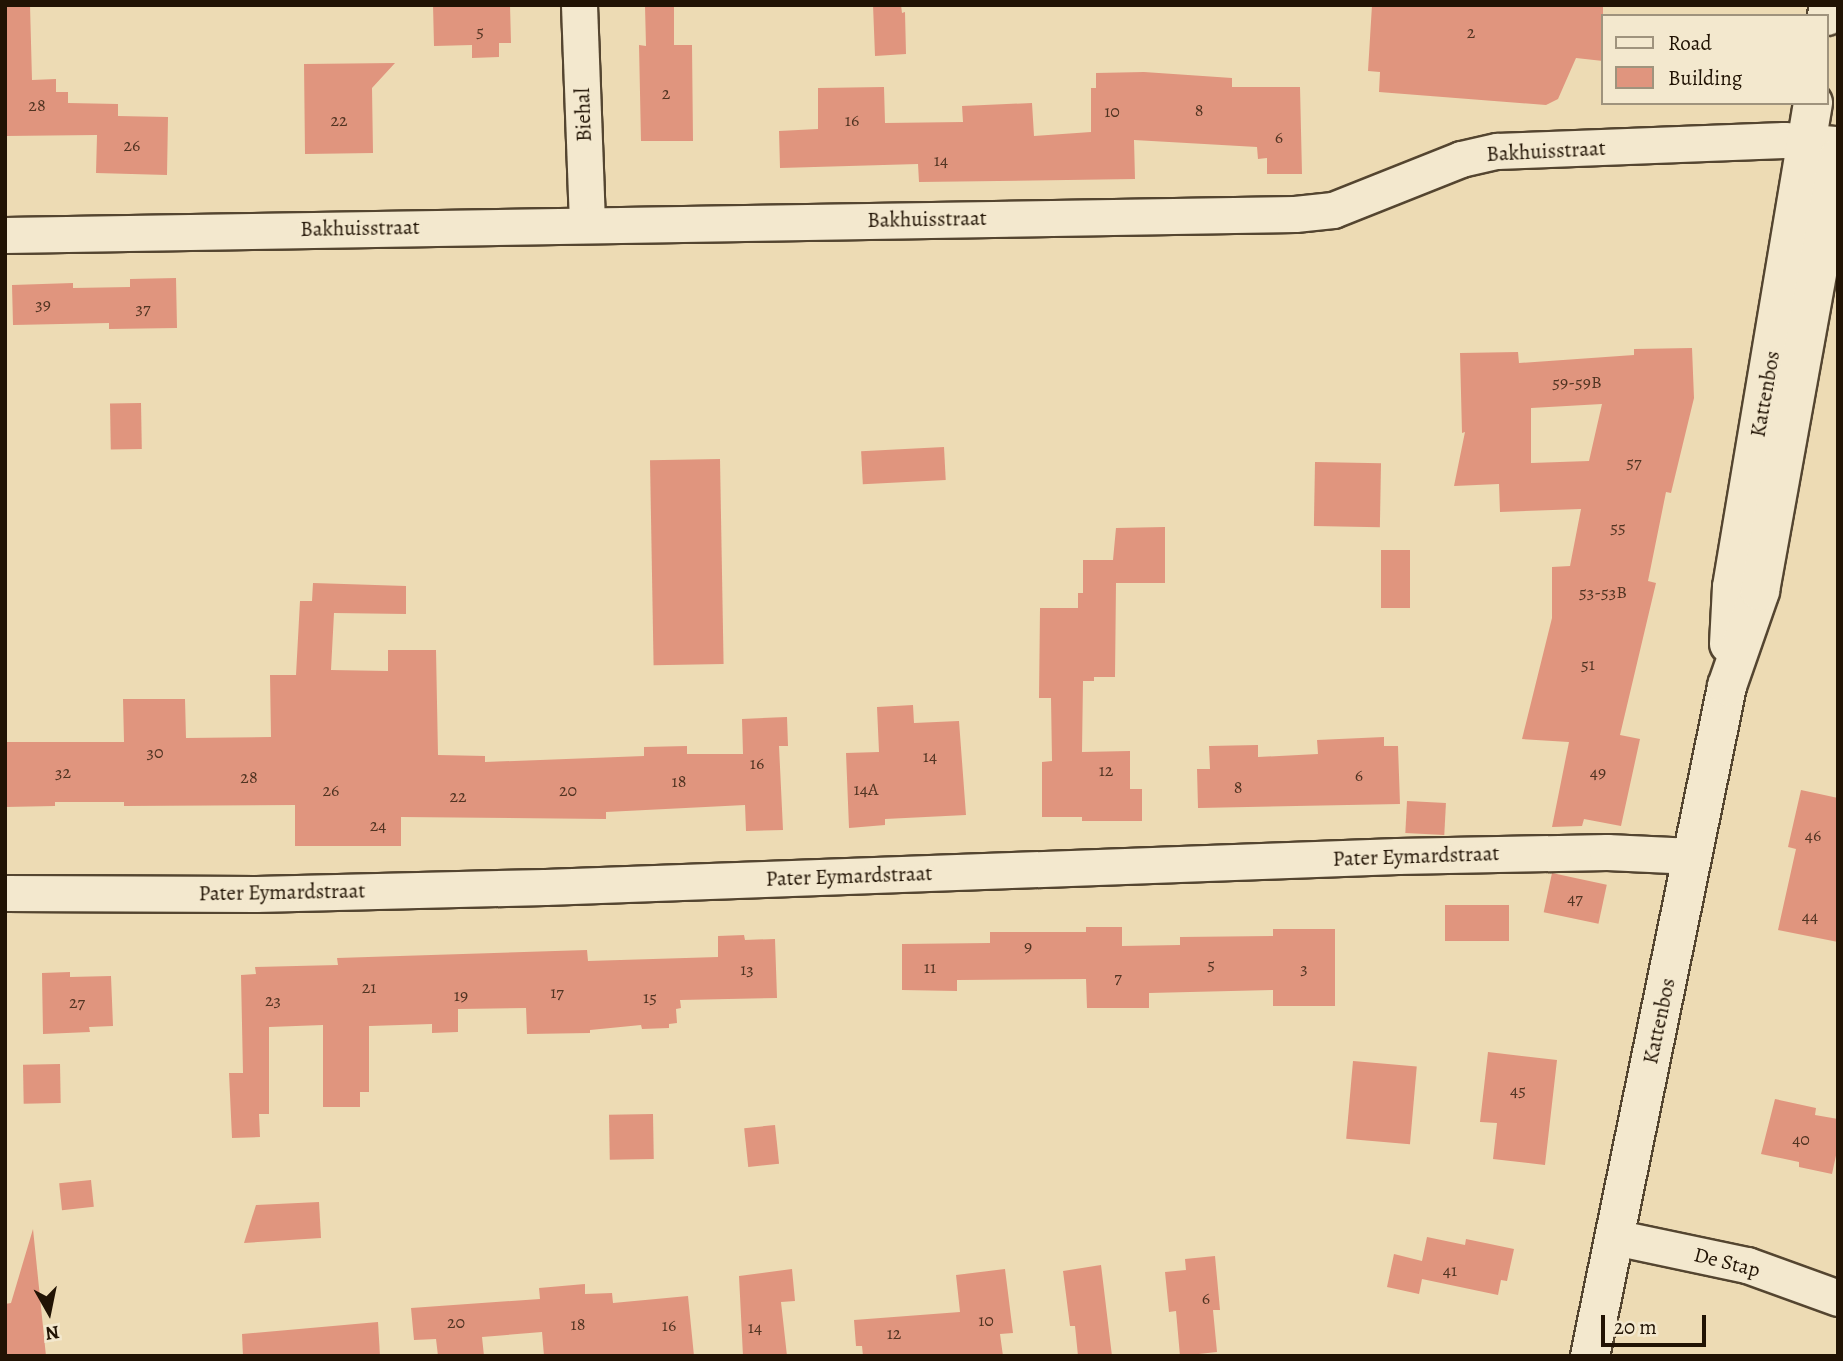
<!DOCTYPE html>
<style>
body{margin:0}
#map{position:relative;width:1843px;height:1361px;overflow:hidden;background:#eddbb4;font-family:Alegreya,serif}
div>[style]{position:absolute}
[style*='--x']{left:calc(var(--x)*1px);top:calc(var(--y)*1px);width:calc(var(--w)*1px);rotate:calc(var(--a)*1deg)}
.building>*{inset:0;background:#e0957e;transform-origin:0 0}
.roads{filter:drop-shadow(2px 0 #544530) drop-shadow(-2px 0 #544530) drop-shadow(0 2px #544530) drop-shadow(0 -2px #544530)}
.street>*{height:35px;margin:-17.5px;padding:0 17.5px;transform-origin:17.5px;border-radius:17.5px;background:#f3e8ce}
.secondary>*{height:38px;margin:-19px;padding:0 19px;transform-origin:19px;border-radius:19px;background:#f3e8ce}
span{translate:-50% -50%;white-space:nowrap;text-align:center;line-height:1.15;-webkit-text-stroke:6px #f3e8ce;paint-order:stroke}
.number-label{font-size:18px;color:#513422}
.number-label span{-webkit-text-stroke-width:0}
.street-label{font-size:21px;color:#211304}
.frame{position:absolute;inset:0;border:7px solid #211304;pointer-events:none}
.legend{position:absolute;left:1601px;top:14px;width:228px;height:91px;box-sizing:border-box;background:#f3e8ce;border:2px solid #9f937d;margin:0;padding:9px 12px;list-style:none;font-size:21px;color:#211304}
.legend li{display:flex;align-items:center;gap:14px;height:35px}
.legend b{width:35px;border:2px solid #9f937d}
.north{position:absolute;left:14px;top:1277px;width:70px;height:70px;-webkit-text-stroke:5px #f3e8ce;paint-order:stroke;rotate:171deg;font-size:19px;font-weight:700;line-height:28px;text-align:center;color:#211304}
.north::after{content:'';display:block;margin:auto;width:24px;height:32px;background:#211304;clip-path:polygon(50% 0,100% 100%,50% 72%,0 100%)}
.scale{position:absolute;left:1601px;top:1315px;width:105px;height:32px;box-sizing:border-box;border:4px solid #211304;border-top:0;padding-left:9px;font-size:21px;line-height:24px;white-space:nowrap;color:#211304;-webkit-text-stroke:5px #f3e8ce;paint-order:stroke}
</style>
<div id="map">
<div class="building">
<i style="clip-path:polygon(5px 5px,30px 5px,32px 80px,56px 79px,56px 92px,68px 92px,68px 103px,118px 104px,118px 116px,168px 117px,167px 175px,96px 173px,97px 135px,5px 136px)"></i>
<i style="clip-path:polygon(433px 5px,510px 5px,511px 43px,499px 43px,499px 57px,472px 58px,472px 45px,434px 46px)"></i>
<i style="clip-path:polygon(873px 5px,901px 5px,902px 13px,905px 12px,906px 54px,875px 56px)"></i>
<i style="clip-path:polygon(1372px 5px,1603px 5px,1603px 61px,1576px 58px,1558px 99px,1546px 105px,1379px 92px,1380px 72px,1368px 71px)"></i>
<i style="clip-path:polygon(645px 6px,674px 6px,674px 45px,692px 45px,693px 141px,641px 141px,639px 45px,646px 46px)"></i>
<i style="clip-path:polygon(395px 63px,372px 88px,373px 153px,305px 154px,304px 64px)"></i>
<i style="clip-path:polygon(1144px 72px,1232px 78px,1232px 87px,1300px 87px,1302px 174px,1267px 174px,1267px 158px,1258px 159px,1257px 147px,1134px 140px,1135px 179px,919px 182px,918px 164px,780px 168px,779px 131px,818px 129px,818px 88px,884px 87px,885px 123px,963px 122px,962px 106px,1032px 103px,1034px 136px,1091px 132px,1091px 88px,1096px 88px,1096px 73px)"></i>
<i style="clip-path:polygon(176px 278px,177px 328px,109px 329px,109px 323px,13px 325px,12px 285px,73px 283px,73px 288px,130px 287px,130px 279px)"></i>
<i style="clip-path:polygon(evenodd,1692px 348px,1694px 398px,1671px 493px,1666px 492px,1648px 581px,1656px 583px,1620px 735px,1640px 739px,1621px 826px,1584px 819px,1582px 826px,1552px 827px,1569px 742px,1522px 739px,1552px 618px,1552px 567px,1570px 566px,1581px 509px,1500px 512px,1499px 484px,1454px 486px,1465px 432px,1462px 433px,1460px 353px,1518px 352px,1519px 363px,1634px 355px,1634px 349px,1692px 348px,1602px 404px,1589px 461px,1531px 463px,1531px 408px,1602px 404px)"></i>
<i style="left:141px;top:403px;width:46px;height:31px;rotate:89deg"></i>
<i style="left:944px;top:447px;width:33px;height:83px;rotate:87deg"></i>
<i style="left:720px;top:459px;width:205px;height:70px;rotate:89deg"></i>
<i style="left:1315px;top:462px;width:66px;height:64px;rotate:1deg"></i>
<i style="clip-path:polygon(1165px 527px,1165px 583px,1116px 583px,1115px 677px,1094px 677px,1094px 681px,1083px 681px,1082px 752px,1130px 751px,1130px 789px,1142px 789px,1142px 821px,1082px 821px,1082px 817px,1042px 817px,1042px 762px,1052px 761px,1051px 698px,1039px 698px,1040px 608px,1078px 608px,1078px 593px,1083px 593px,1083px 560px,1113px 560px,1116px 528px)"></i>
<i style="left:1381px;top:550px;width:29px;height:58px"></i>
<i style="clip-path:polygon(313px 583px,406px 586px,406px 614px,334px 613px,331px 670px,388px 671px,388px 650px,436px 650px,438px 755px,485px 756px,485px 762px,644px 756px,644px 747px,687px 746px,687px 754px,743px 754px,742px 719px,787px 717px,788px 746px,779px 746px,783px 830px,746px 831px,745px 805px,606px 812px,606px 819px,401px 817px,401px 846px,295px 846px,295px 805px,124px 806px,124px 802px,55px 802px,55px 806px,5px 807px,5px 742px,124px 742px,123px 699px,185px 699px,186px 738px,271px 737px,270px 675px,296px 675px,300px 601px,312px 601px)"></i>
<i style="clip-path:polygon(913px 705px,914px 723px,959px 721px,966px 815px,885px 819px,885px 825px,849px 828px,846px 753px,879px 752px,877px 707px)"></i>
<i style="clip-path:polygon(1384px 737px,1384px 746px,1398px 746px,1400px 804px,1198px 808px,1197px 769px,1210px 769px,1209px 746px,1258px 745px,1258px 757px,1318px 754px,1317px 740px)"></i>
<i style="clip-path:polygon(1801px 790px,1838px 798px,1838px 942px,1778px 930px,1796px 849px,1788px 847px)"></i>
<i style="left:1407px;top:801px;width:39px;height:32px;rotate:3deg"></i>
<i style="left:1552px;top:873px;width:56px;height:40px;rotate:12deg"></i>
<i style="left:1445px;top:905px;width:64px;height:36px"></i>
<i style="clip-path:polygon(1086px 927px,1122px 927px,1122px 946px,1180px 945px,1180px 937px,1273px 936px,1273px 929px,1335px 929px,1335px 1006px,1273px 1006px,1273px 990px,1149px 993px,1149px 1008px,1087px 1008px,1086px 979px,957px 980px,957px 991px,902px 990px,902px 944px,990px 943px,990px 932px,1086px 932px)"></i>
<i style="clip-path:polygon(744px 935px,745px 940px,775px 939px,777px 998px,680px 1000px,681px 1008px,676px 1009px,677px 1023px,669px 1024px,669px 1028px,642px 1029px,641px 1025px,590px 1030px,590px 1033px,527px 1034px,526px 1008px,458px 1009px,458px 1032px,432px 1033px,432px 1024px,369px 1026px,369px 1092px,360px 1092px,360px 1107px,323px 1107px,323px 1025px,269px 1027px,269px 1114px,259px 1114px,260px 1137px,232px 1138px,229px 1073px,243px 1073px,241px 975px,256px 974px,255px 967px,338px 965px,337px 958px,587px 950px,588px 961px,718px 957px,718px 936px)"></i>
<i style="clip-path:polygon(70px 972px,70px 977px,111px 976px,113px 1026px,89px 1027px,90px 1032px,43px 1034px,42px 973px)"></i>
<i style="clip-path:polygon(1488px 1052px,1557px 1060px,1545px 1165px,1493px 1159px,1497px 1123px,1480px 1122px)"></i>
<i style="left:1353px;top:1061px;width:64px;height:78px;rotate:5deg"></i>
<i style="left:60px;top:1064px;width:39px;height:37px;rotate:89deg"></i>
<i style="clip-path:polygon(1775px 1099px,1816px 1108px,1815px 1115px,1838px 1119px,1838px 1146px,1832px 1174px,1799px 1167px,1799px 1162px,1761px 1154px)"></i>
<i style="left:653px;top:1114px;width:45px;height:44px;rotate:89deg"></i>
<i style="left:775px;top:1125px;width:39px;height:31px;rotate:84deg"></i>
<i style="left:91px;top:1180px;width:27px;height:32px;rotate:84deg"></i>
<i style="clip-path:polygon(319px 1202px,321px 1238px,244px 1243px,256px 1205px)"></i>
<i style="clip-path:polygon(33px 1229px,46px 1356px,5px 1356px,5px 1304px,11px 1303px)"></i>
<i style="clip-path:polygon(1427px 1237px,1465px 1245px,1466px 1239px,1514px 1249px,1507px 1281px,1501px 1280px,1498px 1295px,1422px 1279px,1419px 1294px,1387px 1287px,1394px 1254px,1422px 1261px)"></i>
<i style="clip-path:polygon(1215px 1256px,1220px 1310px,1213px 1310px,1217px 1352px,1180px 1356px,1176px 1311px,1169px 1312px,1165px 1272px,1186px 1270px,1185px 1259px)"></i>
<i style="clip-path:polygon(1101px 1265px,1112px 1356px,1078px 1356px,1075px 1326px,1070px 1326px,1063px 1271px)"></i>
<i style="clip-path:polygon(792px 1269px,795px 1301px,781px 1302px,787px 1356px,743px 1356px,739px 1276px)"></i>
<i style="clip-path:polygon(1005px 1269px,1013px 1333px,1000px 1334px,1003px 1356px,863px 1356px,862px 1346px,856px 1346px,854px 1320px,960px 1312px,956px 1275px)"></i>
<i style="clip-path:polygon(585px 1284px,585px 1294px,612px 1293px,613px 1303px,688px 1296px,694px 1356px,544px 1356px,542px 1332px,482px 1337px,484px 1356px,438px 1356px,436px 1339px,414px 1340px,411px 1308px,540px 1299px,539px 1288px)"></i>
<i style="clip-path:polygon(378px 1322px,380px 1356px,243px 1356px,242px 1334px)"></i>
</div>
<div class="roads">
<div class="street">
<i style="--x:579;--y:5;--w:220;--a:87.9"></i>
<i style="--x:5;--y:235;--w:1290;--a:-0.93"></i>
<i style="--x:1295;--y:214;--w:38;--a:-6"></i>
<i style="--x:1333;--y:210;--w:138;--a:-21.7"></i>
<i style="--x:1461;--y:159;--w:37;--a:-13"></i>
<i style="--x:1497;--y:151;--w:287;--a:-2.2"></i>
<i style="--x:1784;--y:140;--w:51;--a:4.5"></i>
<i style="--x:5;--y:893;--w:251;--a:0.2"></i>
<i style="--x:256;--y:894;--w:289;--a:-1.4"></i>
<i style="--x:545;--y:887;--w:853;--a:-2.08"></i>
<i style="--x:1397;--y:856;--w:210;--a:-1.1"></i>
<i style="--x:1607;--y:852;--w:86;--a:2.7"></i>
<i style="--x:1614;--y:1237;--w:136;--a:11.9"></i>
<i style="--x:1747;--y:1265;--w:97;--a:19.9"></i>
</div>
<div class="secondary">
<i style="--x:1827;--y:16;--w:11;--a:-80"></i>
<i style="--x:1729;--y:644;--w:57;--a:-87"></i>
<i style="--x:1732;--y:587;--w:491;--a:-80.5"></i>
<i style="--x:1590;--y:1356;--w:684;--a:-78.44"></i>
<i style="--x:1727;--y:686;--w:101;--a:-70.8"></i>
<i style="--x:1760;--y:591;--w:440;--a:-79.8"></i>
</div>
</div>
<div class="number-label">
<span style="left:480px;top:31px">5</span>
<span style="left:1471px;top:32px">2</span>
<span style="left:666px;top:93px">2</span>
<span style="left:37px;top:105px">28</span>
<span style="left:1199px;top:110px">8</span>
<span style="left:1112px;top:111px">10</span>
<span style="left:339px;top:120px">22</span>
<span style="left:852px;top:120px">16</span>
<span style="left:1279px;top:137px">6</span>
<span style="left:132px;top:145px">26</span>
<span style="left:941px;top:160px">14</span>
<span style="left:43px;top:304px">39</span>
<span style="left:143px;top:308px">37</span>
<span style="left:1577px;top:382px">59-59B</span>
<span style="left:1634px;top:462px">57</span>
<span style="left:1618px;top:527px">55</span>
<span style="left:1603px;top:592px">53-53B</span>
<span style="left:1588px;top:664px">51</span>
<span style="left:155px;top:752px">30</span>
<span style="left:930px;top:756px">14</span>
<span style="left:757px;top:763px">16</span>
<span style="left:1106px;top:770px">12</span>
<span style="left:63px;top:772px">32</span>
<span style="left:1598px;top:772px">49</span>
<span style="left:1359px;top:775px">6</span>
<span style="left:249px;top:777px">28</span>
<span style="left:679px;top:781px">18</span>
<span style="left:1238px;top:787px">8</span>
<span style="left:866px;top:789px">14A</span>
<span style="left:331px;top:790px">26</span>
<span style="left:568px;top:790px">20</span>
<span style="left:458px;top:796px">22</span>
<span style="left:378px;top:825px">24</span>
<span style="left:1813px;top:835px">46</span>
<span style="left:1575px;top:898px">47</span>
<span style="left:1810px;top:916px">44</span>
<span style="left:1028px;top:946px">9</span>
<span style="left:1211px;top:964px">5</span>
<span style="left:930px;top:967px">11</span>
<span style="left:1304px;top:968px">3</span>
<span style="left:747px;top:969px">13</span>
<span style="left:1118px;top:977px">7</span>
<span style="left:369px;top:987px">21</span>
<span style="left:557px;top:992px">17</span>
<span style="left:461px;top:995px">19</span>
<span style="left:650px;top:997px">15</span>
<span style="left:273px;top:1000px">23</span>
<span style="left:77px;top:1002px">27</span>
<span style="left:1518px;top:1090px">45</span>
<span style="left:1801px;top:1139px">40</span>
<span style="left:1450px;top:1270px">41</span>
<span style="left:1206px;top:1298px">6</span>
<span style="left:986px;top:1320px">10</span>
<span style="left:456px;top:1322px">20</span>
<span style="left:578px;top:1324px">18</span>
<span style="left:669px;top:1325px">16</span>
<span style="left:755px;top:1327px">14</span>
<span style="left:894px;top:1333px">12</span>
</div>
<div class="street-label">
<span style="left:583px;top:115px;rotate:-92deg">Biehal</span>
<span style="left:1546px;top:151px;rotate:-3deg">Bakhuisstraat</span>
<span style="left:927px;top:219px;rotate:-1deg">Bakhuisstraat</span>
<span style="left:360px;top:228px;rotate:-1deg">Bakhuisstraat</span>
<span style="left:1765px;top:394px;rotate:-80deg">Kattenbos</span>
<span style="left:1416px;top:856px;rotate:-2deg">Pater Eymardstraat</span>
<span style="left:849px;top:876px;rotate:-2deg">Pater Eymardstraat</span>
<span style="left:282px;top:892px;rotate:-1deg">Pater Eymardstraat</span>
<span style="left:1659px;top:1021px;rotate:-78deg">Kattenbos</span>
<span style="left:1727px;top:1262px;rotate:14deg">De Stap</span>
</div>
<div class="frame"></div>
<ul class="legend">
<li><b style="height:9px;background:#f3e8ce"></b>Road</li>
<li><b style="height:19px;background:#e0957e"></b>Building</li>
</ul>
<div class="north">N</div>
<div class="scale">20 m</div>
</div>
